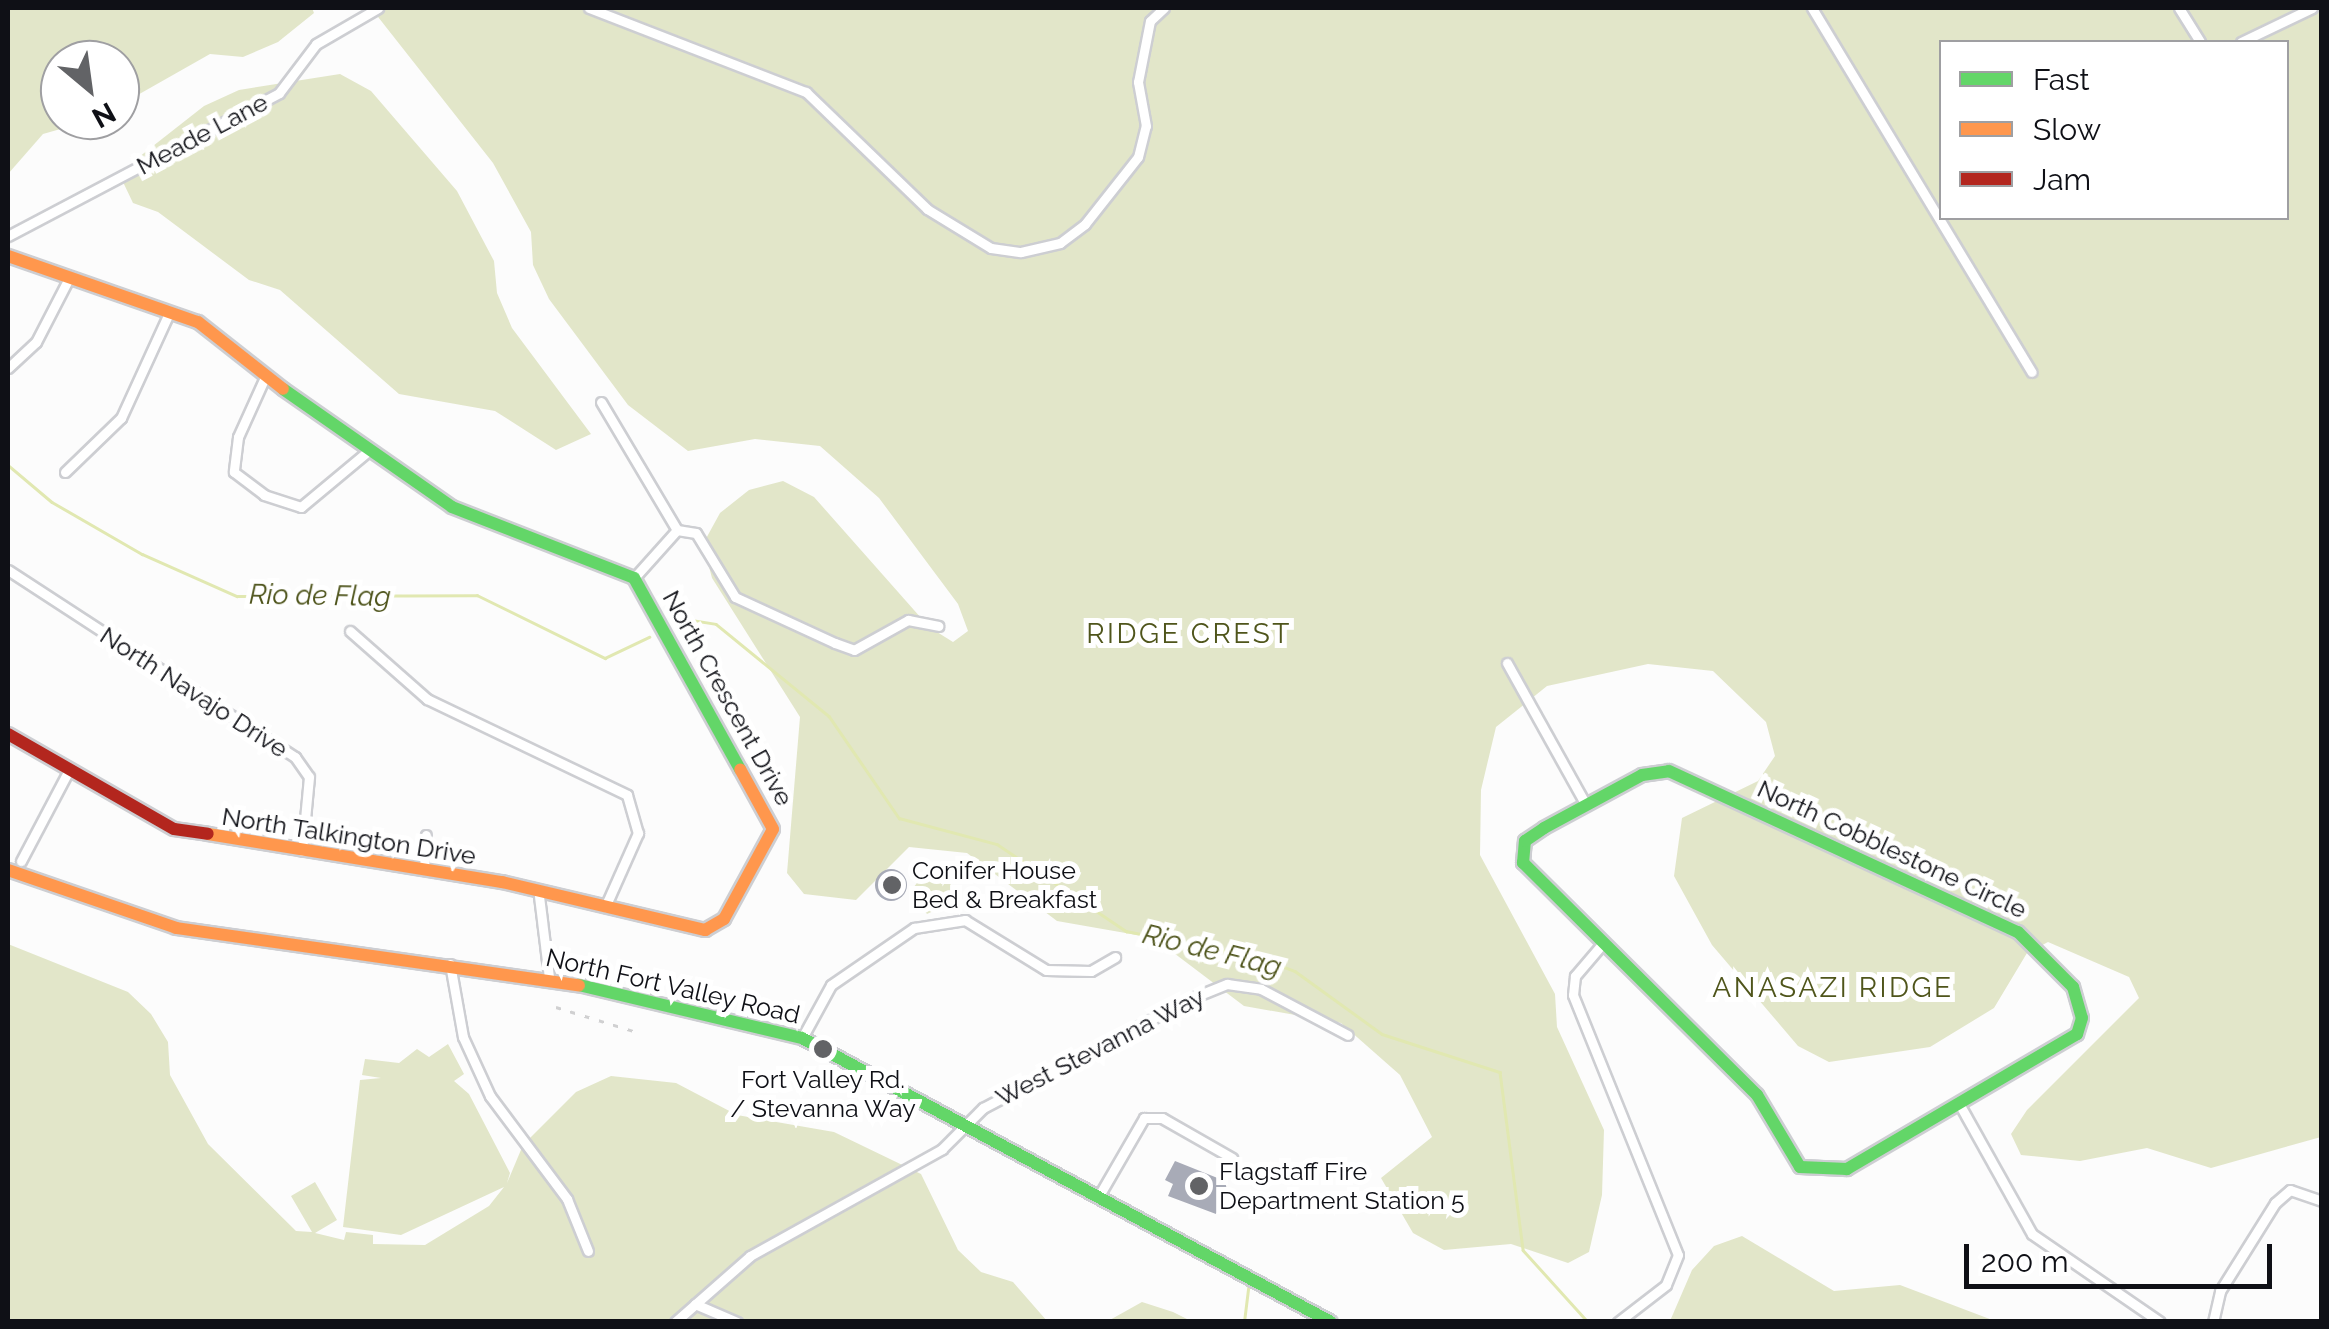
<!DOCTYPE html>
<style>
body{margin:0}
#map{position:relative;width:2329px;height:1329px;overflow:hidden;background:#fcfcfc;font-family:Raleway,sans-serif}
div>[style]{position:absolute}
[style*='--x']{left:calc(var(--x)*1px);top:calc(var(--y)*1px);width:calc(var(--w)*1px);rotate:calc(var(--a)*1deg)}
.green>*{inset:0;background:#e2e6c9}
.stream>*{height:2.5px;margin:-1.25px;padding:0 1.25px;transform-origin:1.25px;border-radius:1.25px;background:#e1e8b1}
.building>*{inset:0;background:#a8abb7}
.round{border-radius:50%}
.roads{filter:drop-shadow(2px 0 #cdced2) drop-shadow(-2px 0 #cdced2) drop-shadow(0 2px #cdced2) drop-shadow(0 -2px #cdced2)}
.street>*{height:9px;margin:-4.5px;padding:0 4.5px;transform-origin:4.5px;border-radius:4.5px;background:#fff}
.fast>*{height:12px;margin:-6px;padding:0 6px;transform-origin:6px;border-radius:6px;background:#63d668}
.slow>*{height:12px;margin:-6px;padding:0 6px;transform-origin:6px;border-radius:6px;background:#ff974d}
.jam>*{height:12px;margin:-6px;padding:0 6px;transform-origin:6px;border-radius:6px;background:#b3261e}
.rail>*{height:2.5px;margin-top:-1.25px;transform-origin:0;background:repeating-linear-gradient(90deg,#d0d0d1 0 5px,transparent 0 15px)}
.dots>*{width:28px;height:28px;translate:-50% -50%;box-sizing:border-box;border:5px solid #fff;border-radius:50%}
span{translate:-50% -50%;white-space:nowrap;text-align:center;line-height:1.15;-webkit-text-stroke:10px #fff;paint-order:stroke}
.street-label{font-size:25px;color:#0f1016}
.poi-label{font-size:25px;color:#0f1016}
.left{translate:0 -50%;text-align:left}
.water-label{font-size:28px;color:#4d531a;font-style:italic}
.neighbourhood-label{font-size:28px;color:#4f551b;letter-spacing:2.5px}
.frame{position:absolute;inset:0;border:10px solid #0f1016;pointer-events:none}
.legend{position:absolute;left:1939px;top:40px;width:350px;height:180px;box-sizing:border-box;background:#fff;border:2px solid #9f9fa2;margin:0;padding:12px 18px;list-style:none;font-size:30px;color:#0f1016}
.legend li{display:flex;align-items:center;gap:20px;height:50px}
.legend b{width:50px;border:2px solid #9f9fa2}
.north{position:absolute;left:40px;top:40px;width:100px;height:100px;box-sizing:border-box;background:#fff;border:2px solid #9f9fa2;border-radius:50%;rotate:151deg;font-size:28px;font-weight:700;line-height:40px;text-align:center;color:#0f1016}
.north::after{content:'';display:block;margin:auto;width:35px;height:45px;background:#626366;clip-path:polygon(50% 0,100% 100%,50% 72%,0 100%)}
.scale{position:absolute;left:1964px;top:1244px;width:308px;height:45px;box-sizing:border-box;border:5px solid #0f1016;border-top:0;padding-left:12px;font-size:30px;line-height:35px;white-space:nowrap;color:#0f1016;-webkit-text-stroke:8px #fff;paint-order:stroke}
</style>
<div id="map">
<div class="green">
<i style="clip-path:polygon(8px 8px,312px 8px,314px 13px,278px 42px,243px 57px,210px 54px,120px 105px,120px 60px,60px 60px,60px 120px,92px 120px,43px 134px,8px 174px)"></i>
<i style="clip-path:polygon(evenodd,371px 8px,2321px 8px,2321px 1137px,2211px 1168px,2147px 1148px,2080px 1161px,2021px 1155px,2011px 1134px,2027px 1110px,2139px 998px,2129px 977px,2048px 942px,2027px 953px,1994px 1008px,1930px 1047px,1829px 1062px,1798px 1046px,1712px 945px,1674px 876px,1682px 818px,1758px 781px,1775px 756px,1766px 722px,1713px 671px,1648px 664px,1547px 686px,1496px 727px,1481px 790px,1480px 855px,1555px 994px,1557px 1027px,1604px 1130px,1602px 1195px,1589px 1252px,1568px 1263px,1511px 1244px,1444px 1250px,1413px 1233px,1381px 1178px,1432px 1137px,1400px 1075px,1341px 1023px,1244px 1006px,1154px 938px,1057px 921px,967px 853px,909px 847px,856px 900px,804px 894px,787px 873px,800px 717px,712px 578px,703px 544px,720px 513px,749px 490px,783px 481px,814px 497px,929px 627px,953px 642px,968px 631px,958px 604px,879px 498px,820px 446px,755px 439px,688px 451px,628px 405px,549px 299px,533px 265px,531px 232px,493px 163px,371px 8px,1942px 42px,2286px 42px,2286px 218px,1942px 218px,1942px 42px)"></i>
<i style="clip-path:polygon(340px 74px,371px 91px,457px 191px,494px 261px,497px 293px,512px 328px,591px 434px,556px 450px,495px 411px,399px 394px,280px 290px,249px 280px,158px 212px,133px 203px,123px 182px,139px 157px,204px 106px,239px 90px)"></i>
<i style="clip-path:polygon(933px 862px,961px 898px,927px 914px,910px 892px)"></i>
<i style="clip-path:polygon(8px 944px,128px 992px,151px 1014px,168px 1042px,170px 1075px,208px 1144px,296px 1231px,312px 1232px,291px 1196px,315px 1182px,337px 1220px,315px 1233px,344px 1240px,346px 1232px,373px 1235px,373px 1244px,425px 1245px,489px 1206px,504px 1187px,401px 1235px,343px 1227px,360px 1080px,381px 1078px,362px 1075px,365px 1059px,399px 1063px,417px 1049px,429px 1057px,448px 1044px,464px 1074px,454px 1081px,469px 1094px,510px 1173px,507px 1183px,523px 1145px,576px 1092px,611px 1076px,676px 1083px,737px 1115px,834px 1132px,921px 1174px,958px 1250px,981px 1272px,1013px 1282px,1047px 1321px,8px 1321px)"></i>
<i style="clip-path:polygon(1742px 1236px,1834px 1291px,1900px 1285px,1995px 1321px,1670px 1321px,1692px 1270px,1714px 1246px)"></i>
<i style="clip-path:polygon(1142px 1302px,1173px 1312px,1191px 1321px,1108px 1321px)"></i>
</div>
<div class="stream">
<i style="--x:8;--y:465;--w:57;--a:40.1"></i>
<i style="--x:52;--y:502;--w:104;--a:30"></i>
<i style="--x:142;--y:554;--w:104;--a:23.9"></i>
<i style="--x:237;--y:596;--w:240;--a:-0.2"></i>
<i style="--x:477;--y:595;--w:143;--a:26.2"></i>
<i style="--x:605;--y:658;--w:49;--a:-25.5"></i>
<i style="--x:679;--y:618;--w:37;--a:9"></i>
<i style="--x:716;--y:624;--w:146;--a:39.2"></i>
<i style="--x:829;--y:716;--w:124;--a:55.5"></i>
<i style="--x:899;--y:818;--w:101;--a:14.9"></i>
<i style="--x:997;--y:844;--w:156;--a:34"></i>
<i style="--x:1126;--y:931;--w:138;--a:11.3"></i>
<i style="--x:1261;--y:958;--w:36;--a:21"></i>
<i style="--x:1295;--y:971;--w:107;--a:35.9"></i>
<i style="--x:1382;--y:1034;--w:124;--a:17.9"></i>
<i style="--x:1500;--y:1072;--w:179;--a:82.6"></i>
<i style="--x:1523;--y:1250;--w:97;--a:47.9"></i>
<i style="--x:1244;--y:1322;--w:38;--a:-83"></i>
</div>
<div class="building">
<i class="round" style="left:875px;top:869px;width:32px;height:32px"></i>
<i style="clip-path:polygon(1175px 1161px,1225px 1181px,1228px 1195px,1216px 1214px,1168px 1196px,1173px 1184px,1165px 1180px)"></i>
</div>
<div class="roads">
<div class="street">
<i style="--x:589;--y:8;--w:233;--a:21.2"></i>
<i style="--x:806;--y:92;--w:168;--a:44"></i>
<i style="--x:927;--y:209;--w:75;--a:31.4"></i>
<i style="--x:991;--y:248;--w:30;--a:8"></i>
<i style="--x:1021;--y:252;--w:40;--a:-13"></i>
<i style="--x:1060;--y:243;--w:31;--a:-37"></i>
<i style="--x:1085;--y:224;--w:85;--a:-51.7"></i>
<i style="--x:1138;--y:157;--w:32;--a:-76"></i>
<i style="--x:1146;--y:126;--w:45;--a:-100.3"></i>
<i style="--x:1138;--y:82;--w:62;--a:-78.9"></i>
<i style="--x:1150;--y:21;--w:19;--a:-43"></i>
<i style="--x:1812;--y:8;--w:425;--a:58.9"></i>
<i style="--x:2179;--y:8;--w:40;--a:58"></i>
<i style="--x:2241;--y:42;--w:79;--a:-25.6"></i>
<i style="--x:8;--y:236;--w:306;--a:-27.8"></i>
<i style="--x:279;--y:93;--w:61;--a:-52.9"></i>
<i style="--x:316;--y:44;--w:72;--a:-30.1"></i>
<i style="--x:8;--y:368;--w:38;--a:-43"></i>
<i style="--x:36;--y:342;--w:72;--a:-62.7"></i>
<i style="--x:266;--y:375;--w:68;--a:114.3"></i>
<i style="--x:238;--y:437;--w:35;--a:97"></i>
<i style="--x:234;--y:472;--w:38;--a:37"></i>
<i style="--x:264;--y:495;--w:39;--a:18"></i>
<i style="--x:301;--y:507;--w:86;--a:-39.8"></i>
<i style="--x:601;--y:402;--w:149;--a:59.3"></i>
<i style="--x:65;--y:472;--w:78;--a:-44"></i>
<i style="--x:121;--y:418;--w:115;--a:-65.4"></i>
<i style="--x:8;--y:570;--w:343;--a:33.1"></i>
<i style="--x:295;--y:757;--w:24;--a:55"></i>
<i style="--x:309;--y:777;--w:74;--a:95.4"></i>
<i style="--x:634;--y:578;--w:64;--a:-48.1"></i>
<i style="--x:677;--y:530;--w:19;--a:9"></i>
<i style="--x:696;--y:533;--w:75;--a:58.6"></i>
<i style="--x:735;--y:597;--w:110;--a:24.7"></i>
<i style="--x:835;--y:643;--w:20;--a:20"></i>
<i style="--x:854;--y:650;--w:62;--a:-29.1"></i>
<i style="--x:908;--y:620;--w:31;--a:11"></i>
<i style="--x:350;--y:631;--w:103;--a:41.4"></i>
<i style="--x:427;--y:699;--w:222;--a:25.6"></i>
<i style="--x:627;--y:795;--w:40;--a:74"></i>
<i style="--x:638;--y:833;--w:81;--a:114"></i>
<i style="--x:1507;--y:663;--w:162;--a:60.9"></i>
<i style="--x:21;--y:861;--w:101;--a:-62.2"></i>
<i style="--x:424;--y:870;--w:35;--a:-87"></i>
<i style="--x:539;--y:896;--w:83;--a:83"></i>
<i style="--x:1604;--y:942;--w:45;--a:130.5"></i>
<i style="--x:1575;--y:976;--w:19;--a:96"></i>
<i style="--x:1573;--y:995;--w:280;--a:68"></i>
<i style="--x:1678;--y:1255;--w:32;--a:112"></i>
<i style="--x:1666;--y:1285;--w:61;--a:142.4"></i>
<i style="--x:450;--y:964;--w:74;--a:79.9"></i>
<i style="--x:463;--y:1037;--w:65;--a:65.4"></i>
<i style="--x:490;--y:1096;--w:129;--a:53.2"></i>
<i style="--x:567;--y:1199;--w:56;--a:68"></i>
<i style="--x:802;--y:1038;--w:60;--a:-61.3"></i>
<i style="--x:831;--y:985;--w:101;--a:-34.5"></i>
<i style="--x:914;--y:928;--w:52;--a:-8.9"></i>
<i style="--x:965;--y:920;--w:95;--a:31.7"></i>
<i style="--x:1046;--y:970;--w:45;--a:1.3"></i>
<i style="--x:1091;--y:971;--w:28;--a:-30"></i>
<i style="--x:1961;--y:1107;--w:145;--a:60.8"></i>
<i style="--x:2032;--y:1234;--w:155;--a:34.5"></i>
<i style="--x:1100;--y:1194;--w:88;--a:-59.9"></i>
<i style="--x:1144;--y:1118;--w:18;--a:0"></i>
<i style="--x:1162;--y:1118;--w:81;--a:29.7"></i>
<i style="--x:695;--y:1304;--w:46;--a:23.2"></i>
<i style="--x:675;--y:1322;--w:100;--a:-41.3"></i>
<i style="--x:750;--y:1256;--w:220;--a:-29.1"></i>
<i style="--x:942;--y:1149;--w:58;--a:-45"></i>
<i style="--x:983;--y:1108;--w:236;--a:-27.8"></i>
<i style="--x:1192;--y:998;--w:38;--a:-22"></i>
<i style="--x:1227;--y:984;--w:34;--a:8"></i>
<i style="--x:1261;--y:989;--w:98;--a:27.9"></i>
<i style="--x:2213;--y:1322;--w:32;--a:-77"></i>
<i style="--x:2220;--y:1291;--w:104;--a:-58"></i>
<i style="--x:2275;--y:1203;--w:20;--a:-41"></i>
<i style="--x:2290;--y:1190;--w:34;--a:19"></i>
</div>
<div class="fast">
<i style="--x:283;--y:389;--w:206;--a:34.9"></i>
<i style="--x:452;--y:507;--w:195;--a:21.3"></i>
<i style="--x:634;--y:578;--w:218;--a:61"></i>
<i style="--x:1669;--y:771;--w:384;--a:24.8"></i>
<i style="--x:2018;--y:932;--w:78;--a:45"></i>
<i style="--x:2073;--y:987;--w:32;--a:74"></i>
<i style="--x:2082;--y:1018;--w:17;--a:107"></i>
<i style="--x:2077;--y:1034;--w:267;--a:149.6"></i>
<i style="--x:1847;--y:1169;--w:47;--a:-177.6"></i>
<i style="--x:1800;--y:1167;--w:84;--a:-120.8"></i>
<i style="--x:1757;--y:1095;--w:330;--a:-135.2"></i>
<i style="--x:1523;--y:863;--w:22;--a:-85"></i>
<i style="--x:1525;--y:841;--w:23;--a:-34"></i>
<i style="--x:1544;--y:828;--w:111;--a:-28.4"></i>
<i style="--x:1642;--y:775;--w:27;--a:-8"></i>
<i style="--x:579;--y:985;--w:229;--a:13.4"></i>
<i style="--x:802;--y:1038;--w:600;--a:28.23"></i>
</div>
<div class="slow">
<i style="--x:8;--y:256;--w:201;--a:19.2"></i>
<i style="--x:198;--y:322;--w:108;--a:38.2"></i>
<i style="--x:208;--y:834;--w:298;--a:9.3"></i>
<i style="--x:502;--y:882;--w:209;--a:13.3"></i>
<i style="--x:705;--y:930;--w:22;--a:-30"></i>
<i style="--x:724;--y:919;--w:102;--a:-61.4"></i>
<i style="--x:773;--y:829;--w:68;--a:-118.8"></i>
<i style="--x:8;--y:870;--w:178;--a:19"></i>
<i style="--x:176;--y:928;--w:407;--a:8.1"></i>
</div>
<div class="jam">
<i style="--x:8;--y:734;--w:191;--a:29.8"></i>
<i style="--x:174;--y:829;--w:34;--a:8"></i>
</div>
</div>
<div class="rail">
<i style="--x:556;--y:1007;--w:85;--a:17.2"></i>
</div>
<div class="dots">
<i style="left:892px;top:885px;background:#626366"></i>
<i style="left:823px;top:1049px;background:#626366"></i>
<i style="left:1199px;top:1186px;background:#626366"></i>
</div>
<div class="street-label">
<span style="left:202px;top:134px;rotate:-28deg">Meade Lane</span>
<span style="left:194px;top:692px;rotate:33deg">North Navajo Drive</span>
<span style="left:728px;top:698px;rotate:61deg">North Crescent Drive</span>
<span style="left:349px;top:836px;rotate:9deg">North Talkington Drive</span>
<span style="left:1892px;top:849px;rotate:25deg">North Cobblestone Circle</span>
<span style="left:673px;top:986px;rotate:13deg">North Fort Valley Road</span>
<span style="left:1100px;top:1047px;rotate:-27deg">West Stevanna Way</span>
</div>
<div class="poi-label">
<span class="left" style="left:912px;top:885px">Conifer House<br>Bed &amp; Breakfast</span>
<span style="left:823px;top:1094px">Fort Valley Rd.<br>/ Stevanna Way</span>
<span class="left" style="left:1219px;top:1186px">Flagstaff Fire<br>Department Station 5</span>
</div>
<div class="water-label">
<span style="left:320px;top:596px;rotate:1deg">Rio de Flag</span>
<span style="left:1212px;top:951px;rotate:14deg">Rio de Flag</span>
</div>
<div class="neighbourhood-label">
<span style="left:1189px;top:634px">RIDGE CREST</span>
<span style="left:1833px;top:988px">ANASAZI RIDGE</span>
</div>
<div class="frame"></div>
<ul class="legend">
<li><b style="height:12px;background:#63d668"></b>Fast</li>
<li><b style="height:12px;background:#ff974d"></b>Slow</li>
<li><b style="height:12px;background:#b3261e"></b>Jam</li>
</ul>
<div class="north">N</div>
<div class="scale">200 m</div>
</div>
